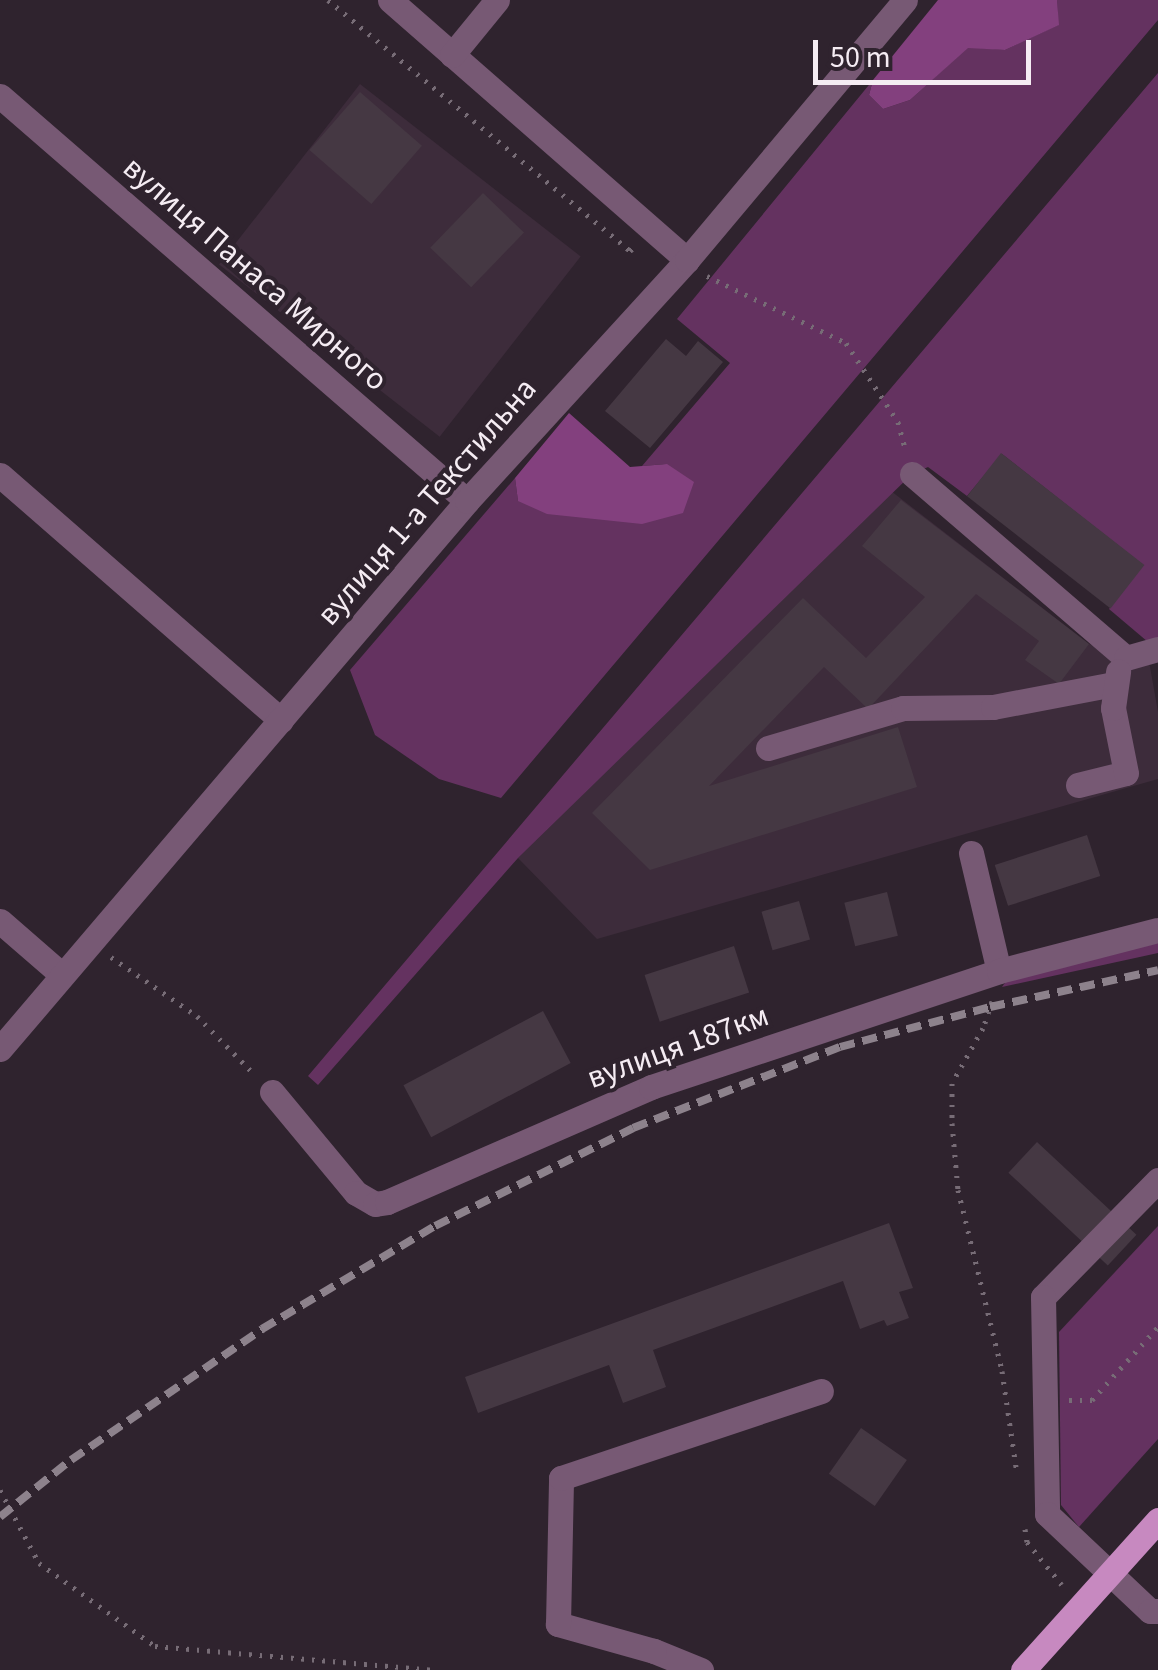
<!DOCTYPE html>
<meta charset="utf-8">
<style>
body{margin:0}
#map{position:relative;width:1158px;height:1670px;overflow:hidden;background:#2f232e;font-family:"Source Sans 3",sans-serif}
div>[style]{position:absolute}
[style*='--x']{left:calc(var(--x)*1px);top:calc(var(--y)*1px);width:calc(var(--w)*1px);rotate:calc(var(--a)*1deg)}
.built>*{inset:0;background:#3d2c3b;transform-origin:0 0}
.green>*{inset:0;background:#643260}
.forest>*{inset:0;background:#83407e}
.building>*{inset:0;background:#453843;transform-origin:0 0}
.path>*{height:5px;margin-top:-2.5px;transform-origin:0;background:repeating-linear-gradient(90deg,#776c76 0 2.5px,transparent 0 10.5px)}
.minor>*{height:25px;margin:-12.5px;padding:0 12.5px;transform-origin:12.5px;border-radius:12.5px;background:#775974}
.major>*{height:25px;margin:-12.5px;padding:0 12.5px;transform-origin:12.5px;border-radius:12.5px;background:#c789c0}
.rail>*{height:8px;margin-top:-4px;transform-origin:0;background:repeating-linear-gradient(90deg,#8d828c 0 15px,transparent 0 23px)}
span{translate:-50% -50%;white-space:nowrap;text-align:center;line-height:1.15;-webkit-text-stroke:8px #2f232e;paint-order:stroke}
.street-label{font-size:32px;color:#f5ecf3}
.scale{position:absolute;left:813px;top:40px;width:218px;height:45px;box-sizing:border-box;border:5px solid #f5ecf3;border-top:0;padding-left:12px;font-size:30px;line-height:35px;white-space:nowrap;color:#f5ecf3;-webkit-text-stroke:8px #2f232e;paint-order:stroke}
</style>
<div id="map">
<div class="built">
<i style="left:360px;top:84px;width:280px;height:229px;rotate:38deg"></i>
<i style="clip-path:polygon(891px 491px,1089px 644px,1149px 661px,1158px 712px,1158px 779px,597px 939px,518px 858px)"></i>
</div>
<div class="green">
<i style="clip-path:polygon(1057px 0,1158px 0,1158px 20px,501px 798px,439px 779px,375px 735px,350px 670px,515px 478px,518px 501px,667px 464px,642px 466px,730px 363px,677px 319px,873px 80px,869px 95px,883px 109px,910px 100px,968px 47px,1005px 50px,1058px 25px)"></i>
<i style="clip-path:polygon(1158px 73px,1158px 639px,1148px 642px,1109px 609px,1143px 565px,1002px 454px,967px 496px,928px 467px,912px 474px,518px 858px,318px 1085px,308px 1076px)"></i>
<i style="clip-path:polygon(1158px 943px,1158px 953px,1002px 987px,1009px 977px)"></i>
<i style="clip-path:polygon(1158px 1226px,1158px 1439px,1079px 1527px,1061px 1505px,1059px 1332px)"></i>
</div>
<div class="forest">
<i style="clip-path:polygon(938px 0,1057px 0,1059px 25px,1005px 50px,968px 48px,910px 100px,883px 109px,869px 95px,873px 80px)"></i>
<i style="clip-path:polygon(569px 413px,630px 467px,667px 464px,694px 482px,683px 513px,642px 524px,547px 514px,518px 501px,515px 478px)"></i>
</div>
<div class="building">
<i style="left:360px;top:92px;width:82px;height:77px;rotate:41deg"></i>
<i style="left:483px;top:193px;width:57px;height:76px;rotate:44deg"></i>
<i style="clip-path:polygon(666px 339px,686px 356px,698px 341px,723px 362px,650px 448px,605px 411px)"></i>
<i style="left:1001px;top:453px;width:182px;height:55px;rotate:38deg"></i>
<i style="clip-path:polygon(901px 500px,1089px 644px,1059px 684px,1025px 660px,1039px 641px,976px 594px,868px 709px,824px 667px,709px 786px,898px 727px,917px 787px,650px 870px,592px 813px,803px 598px,866px 658px,925px 597px,862px 546px)"></i>
<i style="left:1087px;top:835px;width:43px;height:97px;rotate:72deg"></i>
<i style="left:887px;top:892px;width:45px;height:44px;rotate:76deg"></i>
<i style="left:799px;top:901px;width:40px;height:39px;rotate:74deg"></i>
<i style="left:734px;top:946px;width:49px;height:94px;rotate:72deg"></i>
<i style="left:543px;top:1011px;width:59px;height:158px;rotate:62deg"></i>
<i style="left:1037px;top:1142px;width:136px;height:42px;rotate:43deg"></i>
<i style="clip-path:polygon(889px 1223px,913px 1288px,899px 1292px,909px 1318px,887px 1326px,884px 1320px,860px 1329px,843px 1281px,653px 1350px,666px 1387px,623px 1403px,609px 1365px,478px 1413px,465px 1377px)"></i>
<i style="left:861px;top:1428px;width:56px;height:56px;rotate:35deg"></i>
</div>
<div class="path">
<i style="--x:328;--y:0;--w:393;--a:39.7"></i>
<i style="--x:630;--y:251;--w:4;--a:-45"></i>
<i style="--x:707;--y:276;--w:154;--a:25.7"></i>
<i style="--x:846;--y:343;--w:95;--a:56.6"></i>
<i style="--x:898;--y:422;--w:30;--a:75"></i>
<i style="--x:111;--y:957;--w:104;--a:34.5"></i>
<i style="--x:197;--y:1016;--w:80;--a:45.5"></i>
<i style="--x:992;--y:1001;--w:28;--a:108"></i>
<i style="--x:983;--y:1028;--w:63;--a:119.4"></i>
<i style="--x:952;--y:1083;--w:40;--a:90"></i>
<i style="--x:952;--y:1123;--w:67;--a:84.9"></i>
<i style="--x:958;--y:1190;--w:186;--a:76.3"></i>
<i style="--x:1002;--y:1371;--w:104;--a:81.7"></i>
<i style="--x:1069;--y:1400;--w:23;--a:0"></i>
<i style="--x:1092;--y:1400;--w:98;--a:-47.9"></i>
<i style="--x:0;--y:1490;--w:83;--a:61.9"></i>
<i style="--x:39;--y:1563;--w:143;--a:35.6"></i>
<i style="--x:155;--y:1646;--w:281;--a:4.9"></i>
<i style="--x:1025;--y:1529;--w:13;--a:81"></i>
<i style="--x:1027;--y:1542;--w:55;--a:50.9"></i>
</div>
<div class="minor">
<i style="--x:390;--y:0;--w:395;--a:41.2"></i>
<i style="--x:452;--y:55;--w:71;--a:-50.7"></i>
<i style="--x:0;--y:96;--w:618;--a:40.93"></i>
<i style="--x:912;--y:474;--w:282;--a:40.7"></i>
<i style="--x:1126;--y:658;--w:33;--a:-16"></i>
<i style="--x:0;--y:475;--w:373;--a:41.1"></i>
<i style="--x:768;--y:748;--w:141;--a:-16.5"></i>
<i style="--x:903;--y:708;--w:90;--a:-0.6"></i>
<i style="--x:993;--y:707;--w:123;--a:-10.8"></i>
<i style="--x:1078;--y:785;--w:49;--a:-14"></i>
<i style="--x:1126;--y:773;--w:66;--a:-101.3"></i>
<i style="--x:1113;--y:708;--w:37;--a:-82"></i>
<i style="--x:971;--y:853;--w:121;--a:76.7"></i>
<i style="--x:0;--y:921;--w:81;--a:41"></i>
<i style="--x:0;--y:1049;--w:720;--a:-49.56"></i>
<i style="--x:467;--y:501;--w:326;--a:-47.6"></i>
<i style="--x:687;--y:260;--w:339;--a:-50"></i>
<i style="--x:272;--y:1092;--w:131;--a:50.3"></i>
<i style="--x:356;--y:1193;--w:22;--a:30"></i>
<i style="--x:375;--y:1204;--w:12;--a:-9"></i>
<i style="--x:387;--y:1202;--w:288;--a:-23.5"></i>
<i style="--x:651;--y:1087;--w:367;--a:-18.4"></i>
<i style="--x:999;--y:971;--w:164;--a:-14.5"></i>
<i style="--x:1158;--y:1180;--w:164;--a:134.5"></i>
<i style="--x:1043;--y:1297;--w:217;--a:88.9"></i>
<i style="--x:1047;--y:1514;--w:141;--a:43.3"></i>
<i style="--x:1150;--y:1611;--w:8;--a:0"></i>
<i style="--x:701;--y:1670;--w:51;--a:-158"></i>
<i style="--x:654;--y:1651;--w:100;--a:-164.3"></i>
<i style="--x:558;--y:1624;--w:146;--a:-88.8"></i>
<i style="--x:561;--y:1478;--w:274;--a:-18.5"></i>
</div>
<div class="major">
<i style="--x:1023;--y:1670;--w:202;--a:-48"></i>
</div>
<div class="rail">
<i style="--x:0;--y:1517;--w:91;--a:-38.8"></i>
<i style="--x:71;--y:1460;--w:232;--a:-34.4"></i>
<i style="--x:262;--y:1329;--w:201;--a:-30.8"></i>
<i style="--x:435;--y:1226;--w:221;--a:-26.3"></i>
<i style="--x:633;--y:1128;--w:222;--a:-21.4"></i>
<i style="--x:840;--y:1047;--w:155;--a:-14.9"></i>
<i style="--x:990;--y:1007;--w:172;--a:-12.4"></i>
</div>
<div class="street-label">
<span style="left:255px;top:274px;rotate:41deg">вулиця Панаса Мирного</span>
<span style="left:427px;top:502px;rotate:-49deg">вулиця 1-а Текстильна</span>
<span style="left:678px;top:1047px;rotate:-20deg">вулиця 187км</span>
</div>
<div class="scale">50 m</div>
</div>
